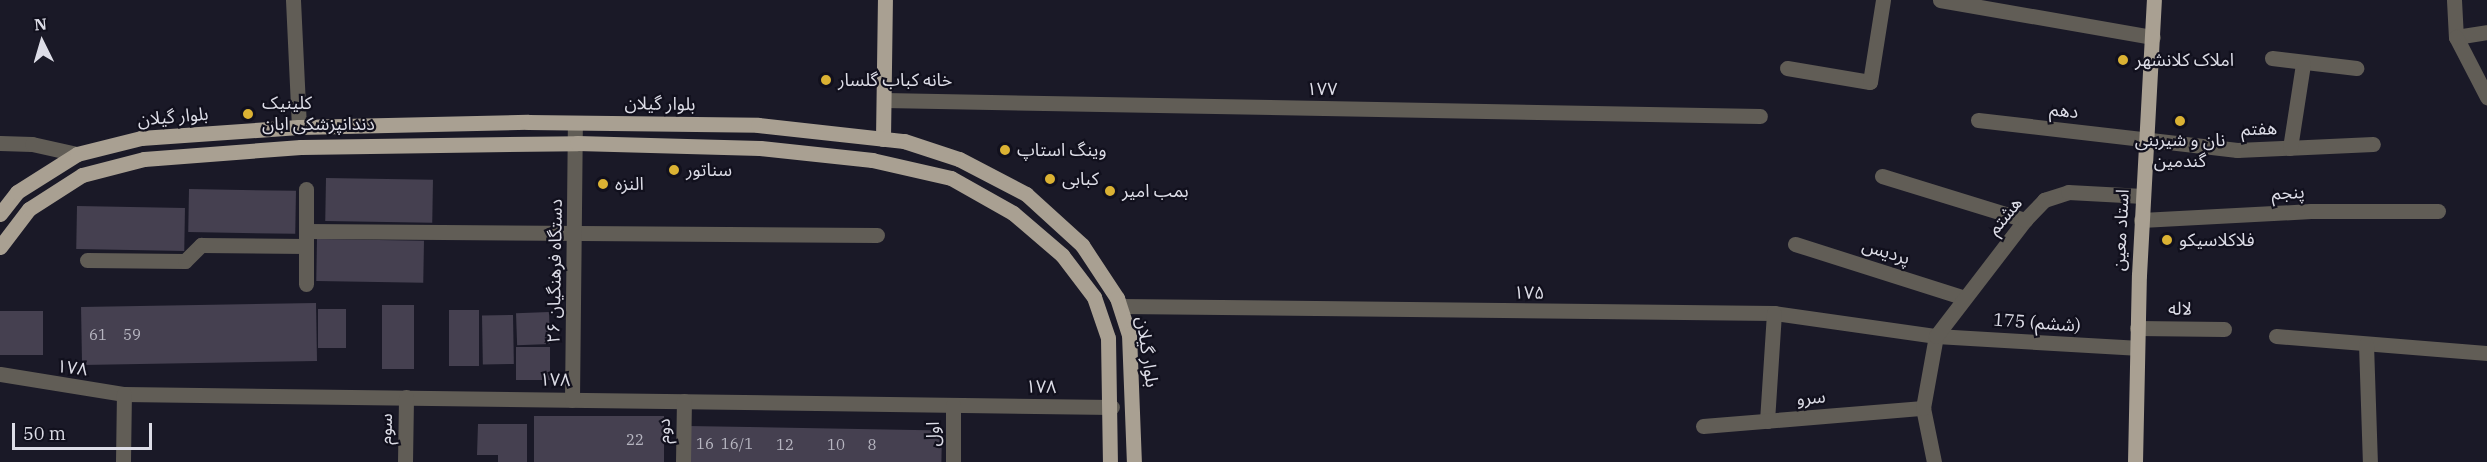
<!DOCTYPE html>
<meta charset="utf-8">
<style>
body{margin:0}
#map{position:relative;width:2487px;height:462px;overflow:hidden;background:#1a1927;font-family:"IBM Plex Serif","Noto Sans Arabic",serif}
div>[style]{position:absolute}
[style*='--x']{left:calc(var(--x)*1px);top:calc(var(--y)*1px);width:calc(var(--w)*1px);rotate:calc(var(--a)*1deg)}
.building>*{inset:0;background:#454050;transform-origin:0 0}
.minor>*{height:15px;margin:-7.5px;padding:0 7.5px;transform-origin:7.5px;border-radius:7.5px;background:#615d56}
.major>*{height:15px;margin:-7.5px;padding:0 7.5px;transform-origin:7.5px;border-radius:7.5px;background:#a9a092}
.dots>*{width:16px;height:16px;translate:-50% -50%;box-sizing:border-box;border:3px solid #11101d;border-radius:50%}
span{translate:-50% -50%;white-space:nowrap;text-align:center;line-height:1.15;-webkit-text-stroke:4.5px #11101d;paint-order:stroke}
.number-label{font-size:15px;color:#b7b6c1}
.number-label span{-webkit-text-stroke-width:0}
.poi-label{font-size:18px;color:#dddde7}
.left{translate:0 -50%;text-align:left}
.street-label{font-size:18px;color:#dddde7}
.north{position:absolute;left:12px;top:12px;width:60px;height:60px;-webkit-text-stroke:4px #11101d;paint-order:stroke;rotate:355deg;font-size:16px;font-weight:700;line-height:24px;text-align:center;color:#dddde7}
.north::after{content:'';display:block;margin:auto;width:21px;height:27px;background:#dddde7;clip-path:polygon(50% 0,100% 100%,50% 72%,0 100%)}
.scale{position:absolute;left:12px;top:423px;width:140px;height:27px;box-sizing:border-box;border:3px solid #dddde7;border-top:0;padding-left:8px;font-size:18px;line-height:21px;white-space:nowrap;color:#dddde7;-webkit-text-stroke:4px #11101d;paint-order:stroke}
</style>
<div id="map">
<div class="building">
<i style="left:326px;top:178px;width:107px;height:43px;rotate:1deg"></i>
<i style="left:189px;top:189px;width:107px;height:43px;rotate:1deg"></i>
<i style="left:77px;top:206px;width:108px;height:43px;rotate:1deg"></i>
<i style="left:317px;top:239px;width:107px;height:42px;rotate:1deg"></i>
<i style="left:316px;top:303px;width:58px;height:235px;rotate:89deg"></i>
<i style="left:382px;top:305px;width:32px;height:64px"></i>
<i style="left:346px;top:309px;width:39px;height:28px;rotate:90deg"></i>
<i style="left:449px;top:310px;width:30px;height:56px"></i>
<i style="left:43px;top:311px;width:44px;height:43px;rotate:90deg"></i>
<i style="left:549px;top:312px;width:32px;height:33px;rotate:88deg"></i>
<i style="left:513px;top:315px;width:49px;height:31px;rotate:89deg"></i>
<i style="left:516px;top:347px;width:34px;height:33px"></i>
<i style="left:534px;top:416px;width:130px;height:46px"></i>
<i style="clip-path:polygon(478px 424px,527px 424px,527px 462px,498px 462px,498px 455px,477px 455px)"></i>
<i style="left:688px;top:426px;width:254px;height:36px;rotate:1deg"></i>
</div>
<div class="minor">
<i style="--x:293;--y:0;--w:127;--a:87.3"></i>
<i style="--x:1940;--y:0;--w:216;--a:9.9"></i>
<i style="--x:2454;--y:0;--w:37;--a:87"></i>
<i style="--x:2456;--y:37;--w:31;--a:-9"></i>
<i style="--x:2456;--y:37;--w:68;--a:62.7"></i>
<i style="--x:2272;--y:58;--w:85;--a:6.8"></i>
<i style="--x:1787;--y:68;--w:84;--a:9.6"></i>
<i style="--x:1870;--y:82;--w:83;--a:-81"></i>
<i style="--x:884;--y:100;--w:876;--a:1.05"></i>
<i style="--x:1978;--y:120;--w:261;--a:6.6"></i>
<i style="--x:2237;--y:150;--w:136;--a:-2.5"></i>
<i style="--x:0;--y:143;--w:32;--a:2"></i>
<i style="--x:32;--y:144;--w:46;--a:12.5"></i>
<i style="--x:2290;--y:148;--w:85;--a:-81.2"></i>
<i style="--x:1882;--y:176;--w:150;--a:17.1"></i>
<i style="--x:2141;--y:220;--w:170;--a:-3"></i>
<i style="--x:2311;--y:211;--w:127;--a:0"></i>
<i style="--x:306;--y:231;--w:571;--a:0.4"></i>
<i style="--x:1795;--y:244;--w:178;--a:17.6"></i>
<i style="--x:87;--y:260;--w:98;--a:0.6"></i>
<i style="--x:185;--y:261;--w:23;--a:-45"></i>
<i style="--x:201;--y:245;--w:105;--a:0.5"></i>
<i style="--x:306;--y:284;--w:95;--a:-90"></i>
<i style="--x:1120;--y:306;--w:654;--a:0.61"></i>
<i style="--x:1774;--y:313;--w:164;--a:8.1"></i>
<i style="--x:1936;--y:336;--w:200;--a:3.4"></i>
<i style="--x:2137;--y:328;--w:87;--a:0.7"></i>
<i style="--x:2276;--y:336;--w:212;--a:4.6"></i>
<i style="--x:2366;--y:344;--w:118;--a:88.1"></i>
<i style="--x:0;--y:374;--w:126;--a:9.2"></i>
<i style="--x:124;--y:394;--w:988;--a:0.75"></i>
<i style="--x:572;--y:400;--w:277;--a:-89.4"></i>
<i style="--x:953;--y:405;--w:57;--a:90"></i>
<i style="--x:1767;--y:421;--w:108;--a:-86.3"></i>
<i style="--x:1703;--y:426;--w:221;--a:-4.7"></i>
<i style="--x:123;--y:462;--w:68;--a:-89.2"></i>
<i style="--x:405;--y:462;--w:65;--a:-89.1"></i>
<i style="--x:683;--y:462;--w:61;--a:-89.1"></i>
<i style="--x:1934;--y:462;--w:55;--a:-101.5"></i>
<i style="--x:1923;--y:408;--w:73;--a:-79.8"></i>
<i style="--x:1936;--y:336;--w:146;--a:-52.5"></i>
<i style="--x:2025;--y:220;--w:28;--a:-46"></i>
<i style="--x:2044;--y:200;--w:25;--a:-18"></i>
<i style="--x:2068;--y:192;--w:75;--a:3.1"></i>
</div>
<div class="major">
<i style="--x:883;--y:139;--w:139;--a:-89.2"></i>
<i style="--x:0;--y:214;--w:28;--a:-52"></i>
<i style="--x:17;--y:192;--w:71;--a:-32.3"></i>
<i style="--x:77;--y:154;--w:66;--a:-14"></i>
<i style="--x:141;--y:138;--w:158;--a:-4"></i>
<i style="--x:299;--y:127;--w:229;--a:-1.3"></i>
<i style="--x:528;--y:122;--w:230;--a:0.7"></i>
<i style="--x:758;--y:125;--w:147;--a:6.3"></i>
<i style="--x:904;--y:141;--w:58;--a:18.1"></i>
<i style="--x:959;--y:159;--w:76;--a:27.6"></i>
<i style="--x:1026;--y:194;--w:76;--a:42.3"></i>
<i style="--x:1082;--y:245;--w:64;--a:56.6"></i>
<i style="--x:1117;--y:298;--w:38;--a:72"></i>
<i style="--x:1129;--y:334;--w:128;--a:87.8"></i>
<i style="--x:0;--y:247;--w:48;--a:-52.7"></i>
<i style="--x:29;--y:209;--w:63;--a:-32.7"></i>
<i style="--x:82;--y:175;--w:64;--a:-14.5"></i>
<i style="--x:144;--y:159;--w:157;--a:-4.4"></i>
<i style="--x:301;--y:147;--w:276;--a:-0.8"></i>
<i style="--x:577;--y:143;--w:183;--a:1.6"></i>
<i style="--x:760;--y:148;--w:113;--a:6.1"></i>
<i style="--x:872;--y:160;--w:81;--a:12.8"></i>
<i style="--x:951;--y:178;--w:71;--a:29.4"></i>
<i style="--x:1013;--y:213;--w:65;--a:40.6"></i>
<i style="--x:1062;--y:255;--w:53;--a:52.7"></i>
<i style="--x:1094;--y:297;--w:43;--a:71.1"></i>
<i style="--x:1108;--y:338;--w:124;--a:89.1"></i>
<i style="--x:2135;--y:462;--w:187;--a:-88.8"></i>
<i style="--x:2139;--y:275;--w:275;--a:-86.9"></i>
</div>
<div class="dots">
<i style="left:2123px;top:60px;background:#dbb233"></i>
<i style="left:826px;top:80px;background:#dbb233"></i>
<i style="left:248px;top:114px;background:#dbb233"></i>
<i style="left:2180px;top:121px;background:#dbb233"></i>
<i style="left:1005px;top:150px;background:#dbb233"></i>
<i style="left:674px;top:170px;background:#dbb233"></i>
<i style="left:1050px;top:179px;background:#dbb233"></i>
<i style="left:603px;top:184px;background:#dbb233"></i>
<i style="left:1110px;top:191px;background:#dbb233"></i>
<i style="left:2167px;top:240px;background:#dbb233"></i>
</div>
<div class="number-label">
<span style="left:98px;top:335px">61</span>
<span style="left:132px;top:335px">59</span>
<span style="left:635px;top:440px">22</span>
<span style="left:705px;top:444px">16</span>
<span style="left:737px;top:444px">16/1</span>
<span style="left:785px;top:445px">12</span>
<span style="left:836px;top:445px">10</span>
<span style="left:872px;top:445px">8</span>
</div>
<div class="poi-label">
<span class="left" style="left:2135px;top:60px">املاک کلانشهر</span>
<span class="left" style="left:838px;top:80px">خانه کباب گلسار</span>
<span class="left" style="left:262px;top:114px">کلینیک<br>دندانپزشکی ابان</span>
<span style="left:2180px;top:151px">نان و شیربنی<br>گندمین</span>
<span class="left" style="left:1017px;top:150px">وینگ استاپ</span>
<span class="left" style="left:686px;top:170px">سناتور</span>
<span class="left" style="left:1062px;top:179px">کبابی</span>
<span class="left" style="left:615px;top:184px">النزه</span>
<span class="left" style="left:1122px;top:191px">بمب امیر</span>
<span class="left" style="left:2179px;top:240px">فلاکلاسیکو</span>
</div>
<div class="street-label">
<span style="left:1322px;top:89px">۱۷۷</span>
<span style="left:660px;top:104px;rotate:1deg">بلوار گیلان</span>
<span style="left:2064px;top:111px;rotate:6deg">دهم</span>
<span style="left:173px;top:117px;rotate:-5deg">بلوار گیلان</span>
<span style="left:2259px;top:129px;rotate:-2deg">هفتم</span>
<span style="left:2288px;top:193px;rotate:-3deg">پنجم</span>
<span style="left:2005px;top:216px;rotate:-50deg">هشتم</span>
<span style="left:2121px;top:230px;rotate:-87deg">استاد معین</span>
<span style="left:1886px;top:252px;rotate:17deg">پردیس</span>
<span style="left:555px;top:271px;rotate:-89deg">۲۶ دستگاه فرهنگیان</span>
<span style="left:1529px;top:293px;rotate:1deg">۱۷۵</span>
<span style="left:2180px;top:309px;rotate:1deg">لاله</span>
<span style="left:2037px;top:323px;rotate:4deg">175 (ششم)</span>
<span style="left:1147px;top:352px;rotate:82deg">بلوار گیلان</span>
<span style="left:72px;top:368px;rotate:7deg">۱۷۸</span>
<span style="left:555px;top:380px;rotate:1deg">۱۷۸</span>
<span style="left:1041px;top:387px;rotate:1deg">۱۷۸</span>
<span style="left:1811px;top:398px;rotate:-5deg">سرو</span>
<span style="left:386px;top:429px;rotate:-89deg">سوم</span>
<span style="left:664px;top:431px;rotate:-89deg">دوم</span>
<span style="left:933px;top:434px;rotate:-90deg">اول</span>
</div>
<div class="north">N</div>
<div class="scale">50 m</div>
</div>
